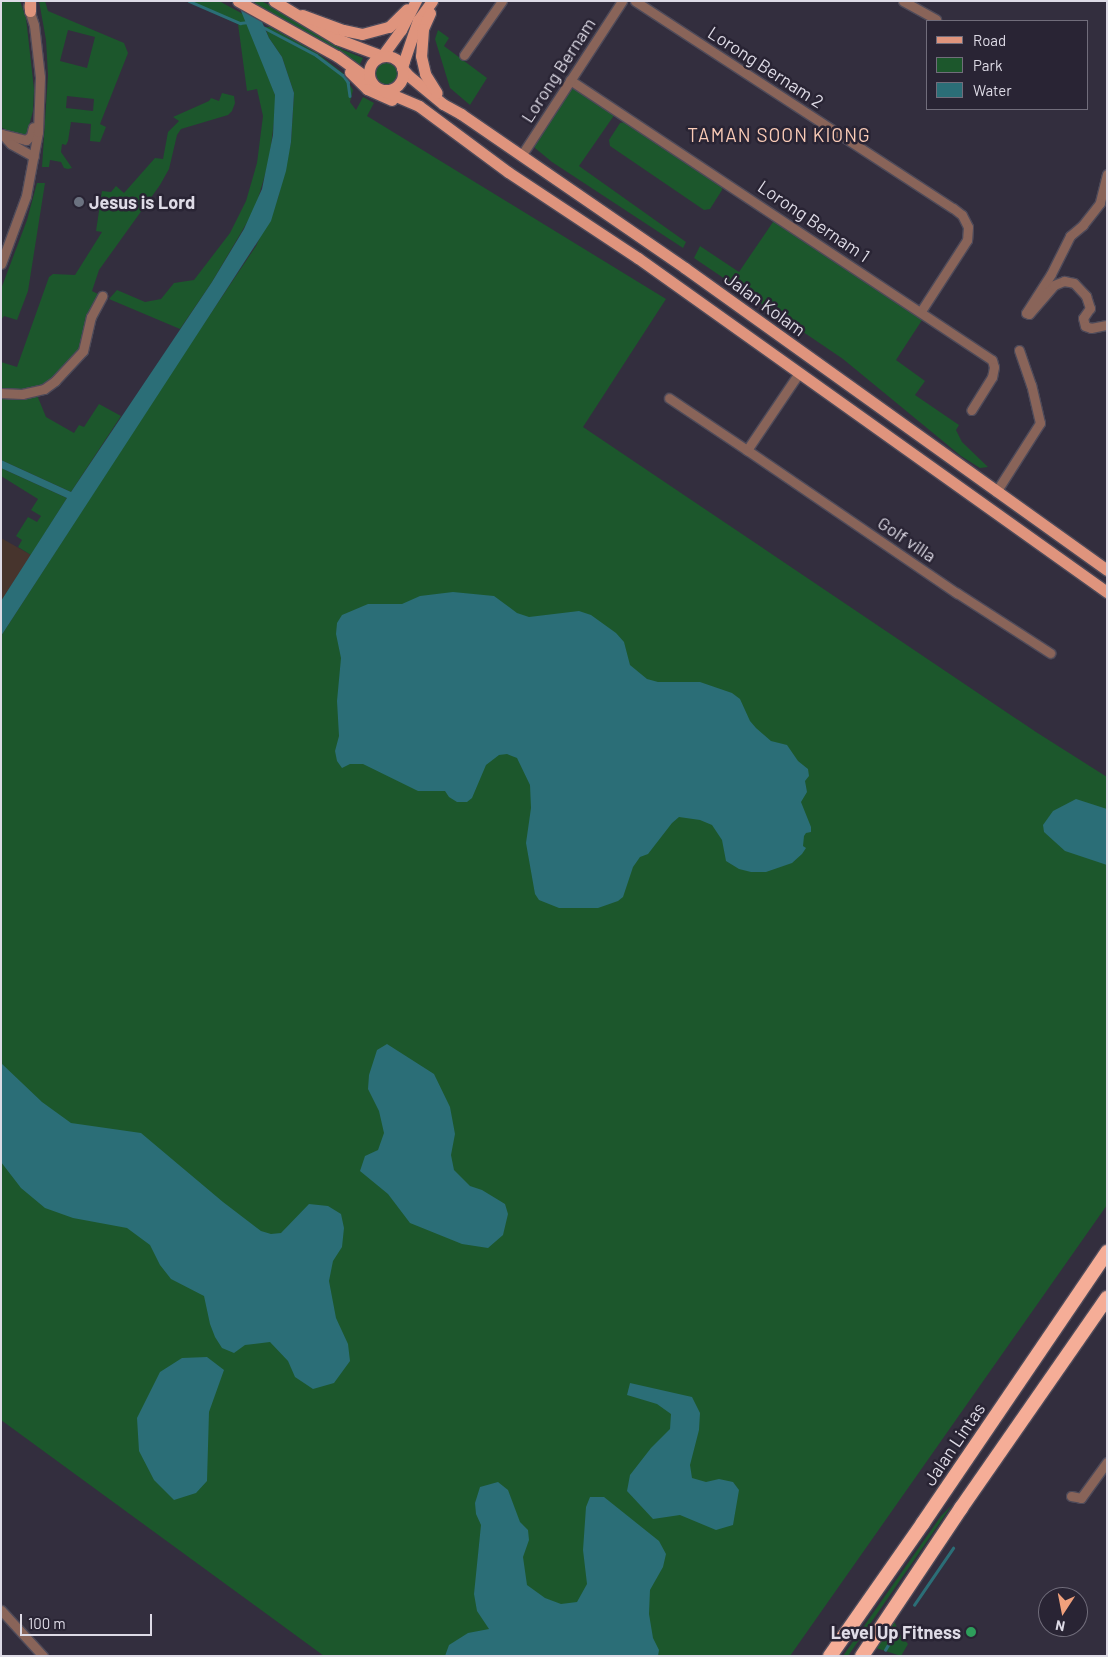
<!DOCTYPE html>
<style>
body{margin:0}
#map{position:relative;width:1108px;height:1657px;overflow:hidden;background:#332e3e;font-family:Barlow,sans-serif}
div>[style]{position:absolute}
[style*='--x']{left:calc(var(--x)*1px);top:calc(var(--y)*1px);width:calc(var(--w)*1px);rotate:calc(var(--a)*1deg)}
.education>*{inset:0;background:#47342d}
.green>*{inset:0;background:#1c572c}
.round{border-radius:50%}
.water>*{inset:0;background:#2b6e77}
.stream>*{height:2.5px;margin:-1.25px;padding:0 1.25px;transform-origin:1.25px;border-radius:1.25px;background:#2b6e77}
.roads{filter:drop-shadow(1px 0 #4e4a59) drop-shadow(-1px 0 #4e4a59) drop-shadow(0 1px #4e4a59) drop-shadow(0 -1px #4e4a59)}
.minor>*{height:9px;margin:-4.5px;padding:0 4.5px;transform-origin:4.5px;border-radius:4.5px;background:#896459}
.major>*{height:11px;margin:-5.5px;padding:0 5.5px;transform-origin:5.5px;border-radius:5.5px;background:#df947d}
.major>.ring{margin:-5.5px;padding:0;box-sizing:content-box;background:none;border:11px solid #df947d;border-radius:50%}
.highway>*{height:14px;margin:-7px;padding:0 7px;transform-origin:7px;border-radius:7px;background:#f5ad97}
.dots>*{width:14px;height:14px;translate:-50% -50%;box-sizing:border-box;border:2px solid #292434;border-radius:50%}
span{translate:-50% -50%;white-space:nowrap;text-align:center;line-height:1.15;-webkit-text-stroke:5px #292434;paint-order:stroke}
.street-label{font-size:18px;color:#dedbe6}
.poi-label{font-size:18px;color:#dedbe6;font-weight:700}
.left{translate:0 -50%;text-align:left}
.right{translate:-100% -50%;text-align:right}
.neighbourhood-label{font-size:19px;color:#facbb6;letter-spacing:1px}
.frame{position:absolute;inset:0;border:2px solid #dedbe6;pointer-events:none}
.legend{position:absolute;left:926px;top:20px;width:162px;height:90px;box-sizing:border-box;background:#292434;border:1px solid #716d7b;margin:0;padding:6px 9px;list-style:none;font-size:15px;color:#dedbe6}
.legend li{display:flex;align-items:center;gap:10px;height:25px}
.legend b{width:25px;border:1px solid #716d7b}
.north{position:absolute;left:1038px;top:1587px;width:50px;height:50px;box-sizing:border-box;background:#292434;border:1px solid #716d7b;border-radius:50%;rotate:191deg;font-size:14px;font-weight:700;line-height:20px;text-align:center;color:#dedbe6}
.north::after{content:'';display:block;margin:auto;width:18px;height:22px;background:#f1a17c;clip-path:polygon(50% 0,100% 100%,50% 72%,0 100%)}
.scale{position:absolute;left:20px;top:1614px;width:132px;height:22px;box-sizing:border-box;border:2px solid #dedbe6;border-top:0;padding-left:6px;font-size:15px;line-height:18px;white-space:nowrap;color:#dedbe6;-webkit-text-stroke:4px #292434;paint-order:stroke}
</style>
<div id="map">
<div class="education">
<i style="clip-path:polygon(1px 538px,31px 555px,1px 601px)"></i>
</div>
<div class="green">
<i style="clip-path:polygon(1px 1px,20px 1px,26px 18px,34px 89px,33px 111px,26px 137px,11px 133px,1px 127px)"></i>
<i style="clip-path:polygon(evenodd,39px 1px,45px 1px,48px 11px,124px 43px,128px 53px,100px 124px,106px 127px,100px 142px,90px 141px,91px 124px,71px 122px,68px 141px,66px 145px,62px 144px,61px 152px,72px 168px,68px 169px,64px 168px,61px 162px,50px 160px,49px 167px,42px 167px,48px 75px,46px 40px,39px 1px,68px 30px,95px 37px,87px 68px,60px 61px,68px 30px,39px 1px,67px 96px,94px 99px,93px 111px,66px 108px,67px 96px)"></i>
<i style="clip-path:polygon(186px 1px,219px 1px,243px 14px,271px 81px,275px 95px,275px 114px,269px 161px,255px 209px,212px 282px,180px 329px,109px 299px,117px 290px,145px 302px,161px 299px,174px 283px,194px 280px,230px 233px,246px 201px,257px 163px,263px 116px,257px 89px,247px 91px,238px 24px)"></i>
<i style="clip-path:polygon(254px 1px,261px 1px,279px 10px,343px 50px,363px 58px,358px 68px,306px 32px,256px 4px)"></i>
<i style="clip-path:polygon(265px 27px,270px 27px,317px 53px,344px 74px,353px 90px,350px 102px,356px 110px,363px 97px,374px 103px,367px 116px,666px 299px,583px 427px,1036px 732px,1107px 777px,1107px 1205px,790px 1656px,324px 1656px,1px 1420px,1px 636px,174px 368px,256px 246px,278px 198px,291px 142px,294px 93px,282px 57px,269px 38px)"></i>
<i style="clip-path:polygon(438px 30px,449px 38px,444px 46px,487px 78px,470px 105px,450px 88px,435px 39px)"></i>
<i class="round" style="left:374px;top:61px;width:26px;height:26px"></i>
<i style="clip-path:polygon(568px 88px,576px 89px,615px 114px,579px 166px,686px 242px,683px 248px,552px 162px,535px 148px,530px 140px)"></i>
<i style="clip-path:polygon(222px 93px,234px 96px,235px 103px,232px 111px,228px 115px,181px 129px,177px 135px,169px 169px,160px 185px,99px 270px,92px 291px,98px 294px,88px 316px,80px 349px,42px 387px,23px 391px,1px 391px,1px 362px,17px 367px,49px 277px,53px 274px,75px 275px,102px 232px,96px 231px,102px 191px,111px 192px,116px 186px,124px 193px,155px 158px,163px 159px,168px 132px,179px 121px,173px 117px,209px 101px,211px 98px,219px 101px)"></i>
<i style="clip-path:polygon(625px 122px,722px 186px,722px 190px,710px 209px,704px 210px,610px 146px,609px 140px,620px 123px)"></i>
<i style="clip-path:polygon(37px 183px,45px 183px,28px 291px,17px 320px,4px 316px,1px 320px,1px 289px,27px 220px)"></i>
<i style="clip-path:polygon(775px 219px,924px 317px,896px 360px,925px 381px,915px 395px,959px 425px,956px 430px,962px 442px,988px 467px,980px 468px,961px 456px,843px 359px,694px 258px,700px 246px,739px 272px)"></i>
<i style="clip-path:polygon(37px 395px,46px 417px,74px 433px,79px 425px,84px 427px,99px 404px,121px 416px,71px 492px,1px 460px,1px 396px)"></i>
<i style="clip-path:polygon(1px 468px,67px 498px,31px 555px,18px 547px,22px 540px,16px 536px,28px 517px,37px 522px,41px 516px,31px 510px,38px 499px,1px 476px)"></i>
<i style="clip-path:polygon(952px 1505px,848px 1656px,843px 1656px,941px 1516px)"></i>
<i style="clip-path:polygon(893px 1622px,895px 1623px,899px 1633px,908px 1644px,901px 1656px,876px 1648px)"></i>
</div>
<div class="water">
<i style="clip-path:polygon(237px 1px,253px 1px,269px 38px,282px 57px,294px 93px,291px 142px,286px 171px,271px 221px,1px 636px,1px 601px,67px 498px,1px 468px,1px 460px,71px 492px,212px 282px,244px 229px,262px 189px,273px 135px,275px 95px)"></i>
<i style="clip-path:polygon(453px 592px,494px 596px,517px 613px,529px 617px,579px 611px,591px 615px,616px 633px,624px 642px,630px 665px,647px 679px,658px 682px,700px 682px,732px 693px,740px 699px,750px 721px,756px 728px,771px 741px,787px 745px,798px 761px,808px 769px,809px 776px,805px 781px,807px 792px,801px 802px,811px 827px,811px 832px,806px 833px,804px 836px,803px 846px,806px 848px,802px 854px,792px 863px,766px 872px,751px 872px,739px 869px,726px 861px,722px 840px,712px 825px,700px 820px,679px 817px,672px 823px,648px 854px,640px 857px,633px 867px,623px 897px,618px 901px,598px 908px,559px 908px,539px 900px,535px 894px,526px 843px,531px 808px,530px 785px,517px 758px,507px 754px,499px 755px,486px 765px,472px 798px,467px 802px,457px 802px,449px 797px,445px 791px,418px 791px,363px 764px,350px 764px,342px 768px,337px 761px,335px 751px,339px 736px,337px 701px,341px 658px,336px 634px,337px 623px,342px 615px,368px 604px,402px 604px,420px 596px)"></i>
<i style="clip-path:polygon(1076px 799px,1107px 809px,1107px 865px,1065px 851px,1044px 832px,1043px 825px,1053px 811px)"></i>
<i style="clip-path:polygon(387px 1044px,434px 1074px,450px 1107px,455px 1134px,451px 1155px,454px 1170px,470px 1186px,482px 1190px,505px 1204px,508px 1214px,503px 1235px,488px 1248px,462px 1244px,410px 1223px,388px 1194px,360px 1171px,365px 1156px,378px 1150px,384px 1133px,379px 1111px,368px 1089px,369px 1075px,377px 1050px)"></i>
<i style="clip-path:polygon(1px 1063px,42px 1102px,71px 1123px,141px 1133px,223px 1202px,261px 1231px,271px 1234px,281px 1233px,309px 1204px,328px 1206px,341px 1214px,344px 1228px,342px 1247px,333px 1261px,329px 1281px,336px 1318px,348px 1344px,350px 1361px,334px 1383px,313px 1389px,295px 1377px,288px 1361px,270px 1342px,245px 1345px,234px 1353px,222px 1348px,215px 1337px,210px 1324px,204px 1296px,171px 1279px,160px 1265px,150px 1245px,127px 1228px,73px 1218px,45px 1208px,21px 1188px,1px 1162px)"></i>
<i style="clip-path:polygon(207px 1357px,224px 1370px,209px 1412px,207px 1481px,196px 1493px,174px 1500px,154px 1480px,139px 1451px,137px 1418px,160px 1372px,182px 1358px)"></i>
<i style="clip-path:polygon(630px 1383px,692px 1397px,700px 1413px,699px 1430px,690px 1465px,692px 1478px,706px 1482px,719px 1479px,733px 1482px,739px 1490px,733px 1525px,716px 1530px,680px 1515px,653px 1519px,627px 1491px,630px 1475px,651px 1448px,670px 1429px,671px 1414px,657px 1404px,627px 1395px)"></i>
<i style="clip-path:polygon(498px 1482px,508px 1490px,520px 1522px,528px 1530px,529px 1540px,523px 1557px,527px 1585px,545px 1598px,561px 1604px,577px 1602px,587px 1584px,583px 1550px,586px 1507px,590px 1497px,604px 1497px,659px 1541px,666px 1554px,663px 1567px,650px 1590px,649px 1614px,653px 1638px,659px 1650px,658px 1656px,445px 1656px,449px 1645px,468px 1633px,489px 1629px,477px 1611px,474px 1594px,481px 1525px,476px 1514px,475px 1503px,480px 1487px)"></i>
</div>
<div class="stream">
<i style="--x:189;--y:1;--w:56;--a:23.3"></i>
<i style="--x:240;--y:23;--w:8;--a:-7"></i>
<i style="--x:263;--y:27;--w:60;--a:27.8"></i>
<i style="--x:316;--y:55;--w:34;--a:37"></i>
<i style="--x:343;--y:75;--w:9;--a:54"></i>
<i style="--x:348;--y:82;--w:14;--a:82"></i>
<i style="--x:914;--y:1605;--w:69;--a:-55.6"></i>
<i style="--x:885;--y:1650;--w:23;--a:-59"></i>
</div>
<div class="roads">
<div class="minor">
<i style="--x:635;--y:1;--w:379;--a:33.1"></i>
<i style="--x:953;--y:208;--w:11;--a:38"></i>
<i style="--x:962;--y:215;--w:13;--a:63"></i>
<i style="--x:968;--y:227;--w:13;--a:94"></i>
<i style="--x:967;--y:240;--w:85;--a:122.9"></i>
<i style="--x:903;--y:1;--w:38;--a:29"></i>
<i style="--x:464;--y:55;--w:66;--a:-54.9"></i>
<i style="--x:570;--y:80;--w:506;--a:33.56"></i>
<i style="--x:992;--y:360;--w:7;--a:74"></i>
<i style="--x:994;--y:367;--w:10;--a:101"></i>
<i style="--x:992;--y:377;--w:39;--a:122"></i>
<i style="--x:2;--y:134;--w:25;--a:14"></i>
<i style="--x:26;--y:140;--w:6;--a:-39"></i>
<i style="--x:31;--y:136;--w:9;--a:-77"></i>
<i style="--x:2;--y:134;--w:13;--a:48"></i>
<i style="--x:11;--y:144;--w:26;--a:29"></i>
<i style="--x:521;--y:156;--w:185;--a:-56.9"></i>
<i style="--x:1107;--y:174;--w:30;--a:104"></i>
<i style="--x:1100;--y:203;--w:28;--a:128"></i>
<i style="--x:1083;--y:225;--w:17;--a:140"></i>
<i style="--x:1070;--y:236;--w:42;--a:116.6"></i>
<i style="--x:1051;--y:274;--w:46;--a:122.7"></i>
<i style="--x:1026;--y:313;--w:3;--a:18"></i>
<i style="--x:1029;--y:314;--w:38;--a:-49"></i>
<i style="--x:1054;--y:285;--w:11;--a:-22"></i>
<i style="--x:1064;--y:281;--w:10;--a:11"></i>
<i style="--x:1074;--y:283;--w:18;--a:47"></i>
<i style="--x:1086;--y:296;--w:13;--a:72"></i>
<i style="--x:1090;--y:308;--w:12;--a:125"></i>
<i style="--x:1083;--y:318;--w:8;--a:76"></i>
<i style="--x:1085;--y:326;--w:6;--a:18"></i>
<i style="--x:1091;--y:328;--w:16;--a:-11"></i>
<i style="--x:1;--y:264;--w:72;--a:-69.8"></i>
<i style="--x:26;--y:196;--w:65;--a:-79.4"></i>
<i style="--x:38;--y:132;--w:55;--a:-87.9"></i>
<i style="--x:40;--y:77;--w:52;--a:-96.6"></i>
<i style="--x:34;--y:25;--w:20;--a:-108"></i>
<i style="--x:799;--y:373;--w:93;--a:124"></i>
<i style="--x:747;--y:450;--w:254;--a:34.3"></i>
<i style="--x:957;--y:593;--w:111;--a:32.8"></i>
<i style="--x:1;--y:393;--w:21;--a:3"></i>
<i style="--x:22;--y:394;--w:23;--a:-13"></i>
<i style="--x:44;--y:389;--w:14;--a:-36"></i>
<i style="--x:55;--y:381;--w:41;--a:-47"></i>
<i style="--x:83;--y:351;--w:35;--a:-77"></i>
<i style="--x:91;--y:317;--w:24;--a:-62"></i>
<i style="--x:669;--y:398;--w:94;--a:33.7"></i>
<i style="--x:996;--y:492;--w:82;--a:-57.5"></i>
<i style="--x:1040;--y:423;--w:39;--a:-103"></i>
<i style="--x:1031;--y:385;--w:37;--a:-109"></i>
<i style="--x:1071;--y:1496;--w:10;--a:11"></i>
<i style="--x:1081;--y:1498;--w:44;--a:-54.2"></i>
<i style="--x:1;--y:1610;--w:62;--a:47.6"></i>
</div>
<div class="major">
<i style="--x:238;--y:1;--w:113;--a:29.1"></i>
<i style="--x:337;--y:56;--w:39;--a:36"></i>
<i style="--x:274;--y:1;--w:74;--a:31.1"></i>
<i style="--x:337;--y:39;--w:48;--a:20.7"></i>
<i style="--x:382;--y:56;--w:32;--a:-54"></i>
<i style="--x:401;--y:30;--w:33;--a:-63"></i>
<i style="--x:432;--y:1;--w:24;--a:126"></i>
<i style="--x:418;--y:20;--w:43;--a:108.9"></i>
<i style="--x:404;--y:61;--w:7;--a:106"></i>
<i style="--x:402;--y:68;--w:11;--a:49"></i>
<i style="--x:409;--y:76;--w:44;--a:39.5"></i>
<i style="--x:443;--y:104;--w:21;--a:29"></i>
<i style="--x:461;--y:114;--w:272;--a:34.5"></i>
<i style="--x:685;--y:268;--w:519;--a:35.59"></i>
<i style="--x:30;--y:11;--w:10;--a:-90"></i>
<i style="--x:430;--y:13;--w:17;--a:114"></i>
<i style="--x:423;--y:29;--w:27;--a:94"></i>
<i style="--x:421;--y:56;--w:18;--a:77"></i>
<i style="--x:425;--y:74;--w:22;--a:58"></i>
<i style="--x:302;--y:15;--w:44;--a:20.1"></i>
<i style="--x:343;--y:30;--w:19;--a:12"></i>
<i style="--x:362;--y:34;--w:28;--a:-15"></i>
<i style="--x:389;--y:27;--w:25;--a:-45"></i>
<i class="ring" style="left:369px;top:56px;width:23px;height:23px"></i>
<i style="--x:350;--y:72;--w:24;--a:45"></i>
<i style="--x:367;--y:89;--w:27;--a:24"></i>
<i style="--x:384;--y:91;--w:38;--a:23"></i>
<i style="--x:419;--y:106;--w:111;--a:36.6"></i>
<i style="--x:508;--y:172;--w:156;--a:33.5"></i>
<i style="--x:638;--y:258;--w:576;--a:35.46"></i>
</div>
<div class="highway">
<i style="--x:830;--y:1656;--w:162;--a:-55"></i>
<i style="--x:923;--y:1523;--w:328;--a:-55.8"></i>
<i style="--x:862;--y:1656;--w:178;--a:-56.2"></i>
<i style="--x:961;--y:1508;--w:256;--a:-55.2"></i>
</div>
</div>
<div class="dots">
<i style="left:79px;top:202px;background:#6b7280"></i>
<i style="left:971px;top:1632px;background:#2e9e5b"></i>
</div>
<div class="street-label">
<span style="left:766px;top:67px;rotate:33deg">Lorong Bernam 2</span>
<span style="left:558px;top:70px;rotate:-57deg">Lorong Bernam</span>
<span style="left:814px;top:221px;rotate:34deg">Lorong Bernam 1</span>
<span style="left:765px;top:304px;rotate:36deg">Jalan Kolam</span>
<span style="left:907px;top:539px;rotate:34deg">Golf villa</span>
<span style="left:954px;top:1444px;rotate:-56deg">Jalan Lintas</span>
</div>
<div class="poi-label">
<span class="left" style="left:89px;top:202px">Jesus is Lord</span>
<span class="right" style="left:961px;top:1632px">Level Up Fitness</span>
</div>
<div class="neighbourhood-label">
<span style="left:779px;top:135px">TAMAN SOON KIONG</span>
</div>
<div class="frame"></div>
<ul class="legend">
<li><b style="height:6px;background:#df947d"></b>Road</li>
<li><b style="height:14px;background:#1c572c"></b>Park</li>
<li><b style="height:14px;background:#2b6e77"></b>Water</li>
</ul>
<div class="north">N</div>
<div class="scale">100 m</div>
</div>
